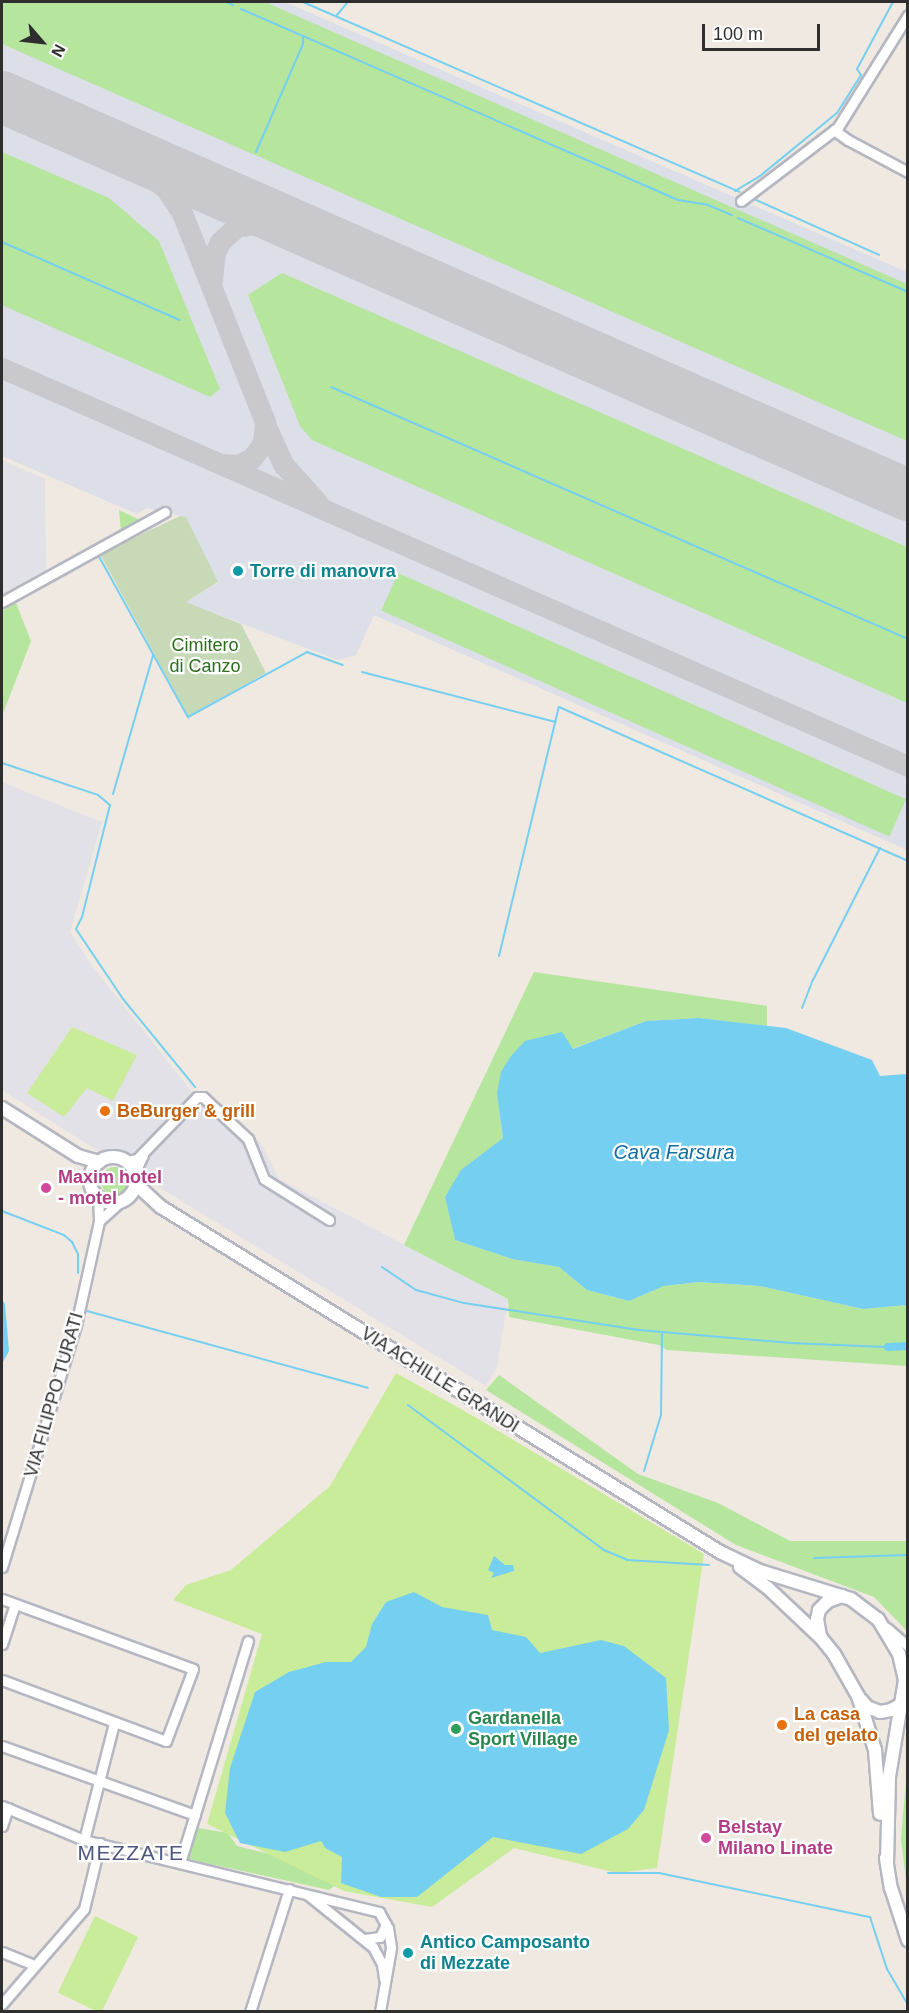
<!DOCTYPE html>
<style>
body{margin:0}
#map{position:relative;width:909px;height:2013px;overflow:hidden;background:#efe9e1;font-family:Helvetica,sans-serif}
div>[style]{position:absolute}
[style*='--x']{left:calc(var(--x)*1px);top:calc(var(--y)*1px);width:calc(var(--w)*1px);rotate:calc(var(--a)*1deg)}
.industrial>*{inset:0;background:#e3e1e8}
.airport>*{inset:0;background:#dcdee8}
.green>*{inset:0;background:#b6e59e;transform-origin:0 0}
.round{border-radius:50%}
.cemetery>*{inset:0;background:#c8d9b8}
.pitch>*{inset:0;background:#c9ec9a;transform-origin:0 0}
.water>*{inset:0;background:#75cff0}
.stream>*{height:2px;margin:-1px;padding:0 1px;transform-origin:1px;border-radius:1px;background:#75cff0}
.canal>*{height:8px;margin:-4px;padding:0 4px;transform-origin:4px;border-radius:4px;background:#75cff0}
.taxiway>*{height:21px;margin:-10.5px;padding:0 10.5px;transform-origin:10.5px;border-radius:10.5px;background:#c9c8cc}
.runway>*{height:52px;margin:-26px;padding:0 26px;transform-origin:26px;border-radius:26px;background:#c9c8cc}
.roads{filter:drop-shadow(2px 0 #b4b7c1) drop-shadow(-2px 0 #b4b7c1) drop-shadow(0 2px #b4b7c1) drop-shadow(0 -2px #b4b7c1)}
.street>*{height:9px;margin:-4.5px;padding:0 4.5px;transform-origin:4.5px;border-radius:4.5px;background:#fff}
.secondary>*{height:12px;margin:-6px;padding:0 6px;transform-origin:6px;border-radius:6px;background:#fff}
.secondary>.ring{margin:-6px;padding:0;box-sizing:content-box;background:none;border:12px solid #fff;border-radius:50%}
.dots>*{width:16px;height:16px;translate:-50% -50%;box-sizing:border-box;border:3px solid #fff;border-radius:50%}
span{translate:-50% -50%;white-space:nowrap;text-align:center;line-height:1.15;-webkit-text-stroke:4.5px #fff;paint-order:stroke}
.culture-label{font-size:18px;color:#0d838f;font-weight:700}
.left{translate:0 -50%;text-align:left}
.park-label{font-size:18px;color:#2c6e1b}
.food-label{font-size:18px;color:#c56008;font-weight:700}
.hotel-label{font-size:18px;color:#b23c85;font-weight:700}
.street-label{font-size:18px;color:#2e2e2e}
.leisure-label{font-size:18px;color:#27864d;font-weight:700}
.water-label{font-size:20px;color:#0d6fa3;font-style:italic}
.quarter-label{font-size:21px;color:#4d5680;letter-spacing:1.5px}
.frame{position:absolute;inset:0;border:3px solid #2e2e2e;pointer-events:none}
.north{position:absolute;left:12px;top:12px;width:60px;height:60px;-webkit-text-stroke:4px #fff;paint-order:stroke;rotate:118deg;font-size:16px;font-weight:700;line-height:24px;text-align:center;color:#2e2e2e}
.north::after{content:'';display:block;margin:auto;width:21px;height:27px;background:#2e2e2e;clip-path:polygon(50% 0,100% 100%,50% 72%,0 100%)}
.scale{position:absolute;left:702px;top:24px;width:118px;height:27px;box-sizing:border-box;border:3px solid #2e2e2e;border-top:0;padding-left:8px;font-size:18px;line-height:21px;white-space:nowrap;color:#2e2e2e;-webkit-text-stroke:4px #fff;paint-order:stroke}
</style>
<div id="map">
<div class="industrial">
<i style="clip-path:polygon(2px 460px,45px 479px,46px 570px,2px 594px)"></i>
<i style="clip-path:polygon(2px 782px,102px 822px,70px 932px,93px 967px,192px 1092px,192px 1097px,139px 1154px,128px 1156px,114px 1151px,103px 1154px,2px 1090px)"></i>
<i style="clip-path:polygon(203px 1103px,217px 1103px,261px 1143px,279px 1179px,508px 1299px,497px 1367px,486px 1386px,152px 1183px,142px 1167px,147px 1159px)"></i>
</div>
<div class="airport">
<i style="clip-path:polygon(2px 2px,285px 2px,907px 272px,907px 850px,374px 615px,356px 655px,338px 660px,185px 602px,218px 583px,186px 517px,147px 508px,137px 514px,2px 456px)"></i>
</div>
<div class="green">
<i style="clip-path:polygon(2px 2px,265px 2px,907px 284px,907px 441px,2px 44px)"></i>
<i style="clip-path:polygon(2px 152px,109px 198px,159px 241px,220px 389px,210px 397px,2px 305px)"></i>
<i style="clip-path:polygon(282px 273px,907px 547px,907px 703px,312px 440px,300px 426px,248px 295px)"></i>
<i style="clip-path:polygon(119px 510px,140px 520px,121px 531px)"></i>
<i style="left:398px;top:573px;width:556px;height:41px;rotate:24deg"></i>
<i style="clip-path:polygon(16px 603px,31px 641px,2px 716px,2px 611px)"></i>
<i style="clip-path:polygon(534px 972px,767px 1006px,767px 1026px,699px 1018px,646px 1021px,572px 1049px,500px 1115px,503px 1138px,483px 1154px,445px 1197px,455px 1240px,512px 1259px,559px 1267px,587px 1290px,629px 1301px,664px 1286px,699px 1282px,760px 1286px,863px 1309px,907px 1305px,907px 1366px,667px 1350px,659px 1345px,509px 1317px,508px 1299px,404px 1245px)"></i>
<i class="round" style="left:101px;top:1167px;width:28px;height:28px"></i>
<i style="clip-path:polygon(499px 1375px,638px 1474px,718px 1503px,790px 1541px,907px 1541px,907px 1631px,874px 1597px,736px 1545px,486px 1390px)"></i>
<i style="clip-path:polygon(907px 1769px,907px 1888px,901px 1839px)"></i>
<i style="clip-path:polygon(198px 1828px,228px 1833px,237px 1846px,280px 1857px,340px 1881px,329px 1890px,188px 1859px)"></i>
</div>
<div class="cemetery">
<i style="clip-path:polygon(180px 516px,186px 517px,218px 582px,186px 602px,241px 624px,266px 673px,188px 716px,100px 554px)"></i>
</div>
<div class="pitch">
<i style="clip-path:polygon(72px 1027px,137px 1055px,113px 1101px,87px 1088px,64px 1117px,27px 1093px)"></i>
<i style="clip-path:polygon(396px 1373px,475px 1417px,704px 1554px,657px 1868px,617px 1873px,514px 1848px,432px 1907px,344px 1891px,207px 1824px,262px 1634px,173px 1600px,186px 1585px,231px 1570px,330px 1486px)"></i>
<i style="left:95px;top:1916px;width:48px;height:85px;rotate:26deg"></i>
</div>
<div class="water">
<i style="clip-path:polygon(699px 1018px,786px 1028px,872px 1060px,880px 1076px,907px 1074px,907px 1305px,863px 1309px,760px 1286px,699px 1282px,664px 1286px,629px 1301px,587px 1290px,559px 1267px,512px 1259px,455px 1240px,445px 1197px,461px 1170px,503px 1138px,497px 1093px,501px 1072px,511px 1056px,525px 1041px,562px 1032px,573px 1049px,646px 1021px)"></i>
<i style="clip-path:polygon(2px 1299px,5px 1304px,9px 1351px,2px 1364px)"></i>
<i style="clip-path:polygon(494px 1556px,505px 1565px,513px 1565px,514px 1571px,491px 1578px,494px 1573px,488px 1570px)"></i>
<i style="clip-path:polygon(414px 1592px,442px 1607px,488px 1615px,492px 1630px,526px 1637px,540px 1653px,601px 1640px,624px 1646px,666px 1678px,669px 1730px,644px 1810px,628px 1829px,581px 1854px,493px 1837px,417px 1897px,381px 1897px,341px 1883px,342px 1857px,325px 1848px,321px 1841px,285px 1852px,240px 1843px,225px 1813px,230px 1768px,255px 1692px,289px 1672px,326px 1662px,351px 1662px,366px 1647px,372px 1624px,386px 1602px)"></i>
</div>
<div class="stream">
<i style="--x:226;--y:2;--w:8;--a:23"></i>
<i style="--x:303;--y:2;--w:476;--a:23.5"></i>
<i style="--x:241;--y:9;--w:477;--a:23.6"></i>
<i style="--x:678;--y:200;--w:30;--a:9"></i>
<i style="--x:708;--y:205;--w:26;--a:23"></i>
<i style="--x:337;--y:15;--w:17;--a:-50"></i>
<i style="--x:256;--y:152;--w:118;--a:-66.5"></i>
<i style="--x:303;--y:44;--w:8;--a:-90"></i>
<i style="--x:735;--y:191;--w:29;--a:-31"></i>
<i style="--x:760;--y:176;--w:99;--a:-39.3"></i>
<i style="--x:837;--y:113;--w:45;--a:-57.7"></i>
<i style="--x:861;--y:75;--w:7;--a:-124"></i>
<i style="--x:857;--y:69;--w:76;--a:-61.8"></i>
<i style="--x:754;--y:199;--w:137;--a:24.1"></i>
<i style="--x:738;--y:218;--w:185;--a:23.5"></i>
<i style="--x:2;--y:242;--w:194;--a:23.7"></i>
<i style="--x:331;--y:387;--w:630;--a:23.59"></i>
<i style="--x:97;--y:553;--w:188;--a:61"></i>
<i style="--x:188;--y:717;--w:136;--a:-28.6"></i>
<i style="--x:307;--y:652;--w:38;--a:20"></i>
<i style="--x:362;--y:672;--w:200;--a:14.5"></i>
<i style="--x:2;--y:763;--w:101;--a:18.4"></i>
<i style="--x:98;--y:795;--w:16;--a:40"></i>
<i style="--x:110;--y:805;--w:115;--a:104"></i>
<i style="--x:82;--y:917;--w:13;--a:117"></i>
<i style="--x:76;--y:929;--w:84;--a:56.1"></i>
<i style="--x:123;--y:999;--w:114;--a:50.7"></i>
<i style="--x:113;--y:794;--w:145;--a:-73.9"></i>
<i style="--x:499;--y:956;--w:256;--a:-76.5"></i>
<i style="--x:559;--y:707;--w:381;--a:23.8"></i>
<i style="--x:802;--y:1008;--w:30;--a:-69"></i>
<i style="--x:813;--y:980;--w:148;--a:-63.1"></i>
<i style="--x:2;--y:1211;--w:66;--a:21.2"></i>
<i style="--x:64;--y:1235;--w:11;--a:41"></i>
<i style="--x:72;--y:1242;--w:13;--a:63"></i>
<i style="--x:78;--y:1254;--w:19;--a:90"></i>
<i style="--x:382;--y:1267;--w:41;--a:34.1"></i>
<i style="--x:416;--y:1290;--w:50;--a:15.2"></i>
<i style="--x:464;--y:1303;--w:177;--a:8.8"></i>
<i style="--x:639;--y:1330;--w:153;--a:4.9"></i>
<i style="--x:791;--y:1343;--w:117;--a:2.4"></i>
<i style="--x:87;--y:1311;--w:291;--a:15.3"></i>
<i style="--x:408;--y:1405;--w:244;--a:36.5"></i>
<i style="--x:604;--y:1550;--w:25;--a:23"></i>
<i style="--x:627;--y:1560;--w:82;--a:3.5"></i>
<i style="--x:644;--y:1471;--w:59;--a:-73.1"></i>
<i style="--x:661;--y:1415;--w:83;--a:-89.3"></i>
<i style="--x:814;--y:1558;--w:94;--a:-1.8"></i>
<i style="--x:608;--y:1873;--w:51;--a:0"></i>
<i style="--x:659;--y:1873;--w:216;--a:11.8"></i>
<i style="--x:870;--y:1917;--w:55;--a:71.9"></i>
<i style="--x:887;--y:1969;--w:42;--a:59.7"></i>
</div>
<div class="canal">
<i style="--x:888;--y:1347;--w:20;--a:-3"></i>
</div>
<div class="taxiway">
<i style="--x:120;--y:149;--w:61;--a:41"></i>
<i style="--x:166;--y:189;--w:29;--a:56"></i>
<i style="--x:182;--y:213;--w:225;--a:68.3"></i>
<i style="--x:265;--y:422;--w:21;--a:95"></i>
<i style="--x:263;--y:443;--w:19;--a:126"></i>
<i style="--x:252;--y:458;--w:15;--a:152"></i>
<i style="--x:239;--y:465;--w:19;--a:-177"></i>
<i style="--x:212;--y:280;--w:27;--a:-84"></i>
<i style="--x:215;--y:253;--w:12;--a:-66"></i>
<i style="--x:220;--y:242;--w:22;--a:-43"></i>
<i style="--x:236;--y:227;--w:26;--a:-9"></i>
<i style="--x:262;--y:223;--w:34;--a:7"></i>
<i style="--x:2;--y:368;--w:990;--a:23.72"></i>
<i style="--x:266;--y:426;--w:42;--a:65.9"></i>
<i style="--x:283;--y:464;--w:52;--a:48.1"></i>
</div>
<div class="runway">
<i style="--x:2;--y:97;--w:990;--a:23.72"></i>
</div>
<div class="roads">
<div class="street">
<i style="--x:834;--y:130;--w:17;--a:36"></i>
<i style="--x:848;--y:140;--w:68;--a:28.1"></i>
<i style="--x:741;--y:201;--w:122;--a:-37.3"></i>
<i style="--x:838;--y:127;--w:132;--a:-58"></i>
<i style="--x:2;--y:602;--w:186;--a:-28.9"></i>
<i style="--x:126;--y:1161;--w:11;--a:-10"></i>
<i style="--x:137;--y:1159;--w:86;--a:-45.9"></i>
<i style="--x:197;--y:1097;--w:6;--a:0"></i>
<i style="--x:203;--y:1097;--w:62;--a:43"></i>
<i style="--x:248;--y:1139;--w:43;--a:68.2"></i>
<i style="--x:264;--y:1179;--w:77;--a:32.2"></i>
<i style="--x:135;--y:1172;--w:19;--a:-65"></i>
<i style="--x:99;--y:1221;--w:27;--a:-42"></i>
<i style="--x:2;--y:1567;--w:253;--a:-73"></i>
<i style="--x:76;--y:1325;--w:107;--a:-77.5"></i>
<i style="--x:99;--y:1221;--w:23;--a:-92"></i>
<i style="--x:2;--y:1599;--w:203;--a:20.1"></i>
<i style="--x:193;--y:1669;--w:77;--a:110.6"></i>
<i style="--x:166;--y:1741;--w:175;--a:-159.6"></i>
<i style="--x:887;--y:1628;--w:28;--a:41"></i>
<i style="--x:2;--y:1644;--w:42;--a:-72"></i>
<i style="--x:2;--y:1746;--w:205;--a:19.7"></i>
<i style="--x:2;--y:1806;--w:89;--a:22.5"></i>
<i style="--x:84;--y:1840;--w:304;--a:13.7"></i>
<i style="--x:379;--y:1912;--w:18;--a:61"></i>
<i style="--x:388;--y:1928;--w:20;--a:81"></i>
<i style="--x:391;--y:1948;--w:65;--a:99.8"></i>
<i style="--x:2;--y:1826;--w:19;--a:-72"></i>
<i style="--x:84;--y:1840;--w:121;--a:-75.6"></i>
<i style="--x:180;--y:1863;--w:232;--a:-73"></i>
<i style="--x:308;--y:1895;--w:83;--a:38.7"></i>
<i style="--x:373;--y:1947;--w:19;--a:62"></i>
<i style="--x:382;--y:1964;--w:15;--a:82"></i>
<i style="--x:365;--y:1939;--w:15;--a:-8"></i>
<i style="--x:380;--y:1937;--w:14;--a:-65"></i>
<i style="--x:2;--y:1952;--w:35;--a:22"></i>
<i style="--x:2;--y:2004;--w:125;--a:-49.2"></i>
<i style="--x:84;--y:1909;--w:68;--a:-76.4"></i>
<i style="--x:250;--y:2012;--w:129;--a:-72.4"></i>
</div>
<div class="secondary">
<i style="--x:2;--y:1108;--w:90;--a:32.3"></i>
<i style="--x:78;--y:1156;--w:22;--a:16"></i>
<i class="ring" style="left:90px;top:1157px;width:34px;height:34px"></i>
<i style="--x:136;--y:1184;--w:34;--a:43"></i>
<i style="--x:161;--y:1207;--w:657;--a:31.68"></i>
<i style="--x:720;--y:1552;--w:44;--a:25.4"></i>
<i style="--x:760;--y:1571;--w:95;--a:17.1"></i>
<i style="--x:851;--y:1599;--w:34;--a:37"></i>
<i style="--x:878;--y:1619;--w:41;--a:59"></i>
<i style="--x:899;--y:1654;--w:27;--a:77"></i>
<i style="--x:905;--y:1680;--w:98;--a:99.4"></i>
<i style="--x:889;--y:1777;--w:87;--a:91.3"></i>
<i style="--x:740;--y:1567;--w:35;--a:37"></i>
<i style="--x:768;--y:1588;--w:73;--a:43.3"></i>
<i style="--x:821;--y:1638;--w:21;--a:51"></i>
<i style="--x:834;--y:1654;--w:48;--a:60.3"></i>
<i style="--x:858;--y:1696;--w:57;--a:72.5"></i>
<i style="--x:875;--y:1750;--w:64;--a:85.5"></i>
<i style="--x:820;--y:1636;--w:17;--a:-100"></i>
<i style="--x:817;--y:1619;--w:9;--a:-77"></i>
<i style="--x:819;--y:1610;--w:13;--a:-45"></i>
<i style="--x:828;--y:1601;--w:15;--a:-20"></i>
<i style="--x:861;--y:1700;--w:9;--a:49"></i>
<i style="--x:867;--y:1707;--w:14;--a:21"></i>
<i style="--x:880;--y:1712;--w:11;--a:-10"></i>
<i style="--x:891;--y:1710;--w:13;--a:-29"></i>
<i style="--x:886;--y:1858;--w:30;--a:81"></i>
<i style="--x:891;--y:1888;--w:55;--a:71.9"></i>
</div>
</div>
<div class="dots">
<i style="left:238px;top:571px;background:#0f9aa8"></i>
<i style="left:105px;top:1111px;background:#e8710a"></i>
<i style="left:46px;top:1188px;background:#d1479c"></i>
<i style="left:782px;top:1725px;background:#e8710a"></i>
<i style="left:456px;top:1729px;background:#2e9e5b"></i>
<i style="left:706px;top:1838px;background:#d1479c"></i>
<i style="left:408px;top:1953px;background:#0f9aa8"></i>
</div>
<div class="culture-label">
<span class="left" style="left:250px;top:571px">Torre di manovra</span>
<span class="left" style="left:420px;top:1953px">Antico Camposanto<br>di Mezzate</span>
</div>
<div class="park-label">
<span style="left:205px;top:656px">Cimitero<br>di Canzo</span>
</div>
<div class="food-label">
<span class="left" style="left:117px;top:1111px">BeBurger &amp; grill</span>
<span class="left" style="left:794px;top:1725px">La casa<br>del gelato</span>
</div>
<div class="hotel-label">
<span class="left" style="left:58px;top:1188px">Maxim hotel<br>- motel</span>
<span class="left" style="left:718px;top:1838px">Belstay<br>Milano Linate</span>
</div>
<div class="street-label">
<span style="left:440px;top:1380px;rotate:32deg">VIA ACHILLE GRANDI</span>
<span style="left:54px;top:1395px;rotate:-74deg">VIA FILIPPO TURATI</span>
</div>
<div class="leisure-label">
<span class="left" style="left:468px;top:1729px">Gardanella<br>Sport Village</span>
</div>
<div class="water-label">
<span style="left:674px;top:1152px">Cava Farsura</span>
</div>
<div class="quarter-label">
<span style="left:131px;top:1853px">MEZZATE</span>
</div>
<div class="frame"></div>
<div class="north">N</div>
<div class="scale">100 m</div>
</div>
